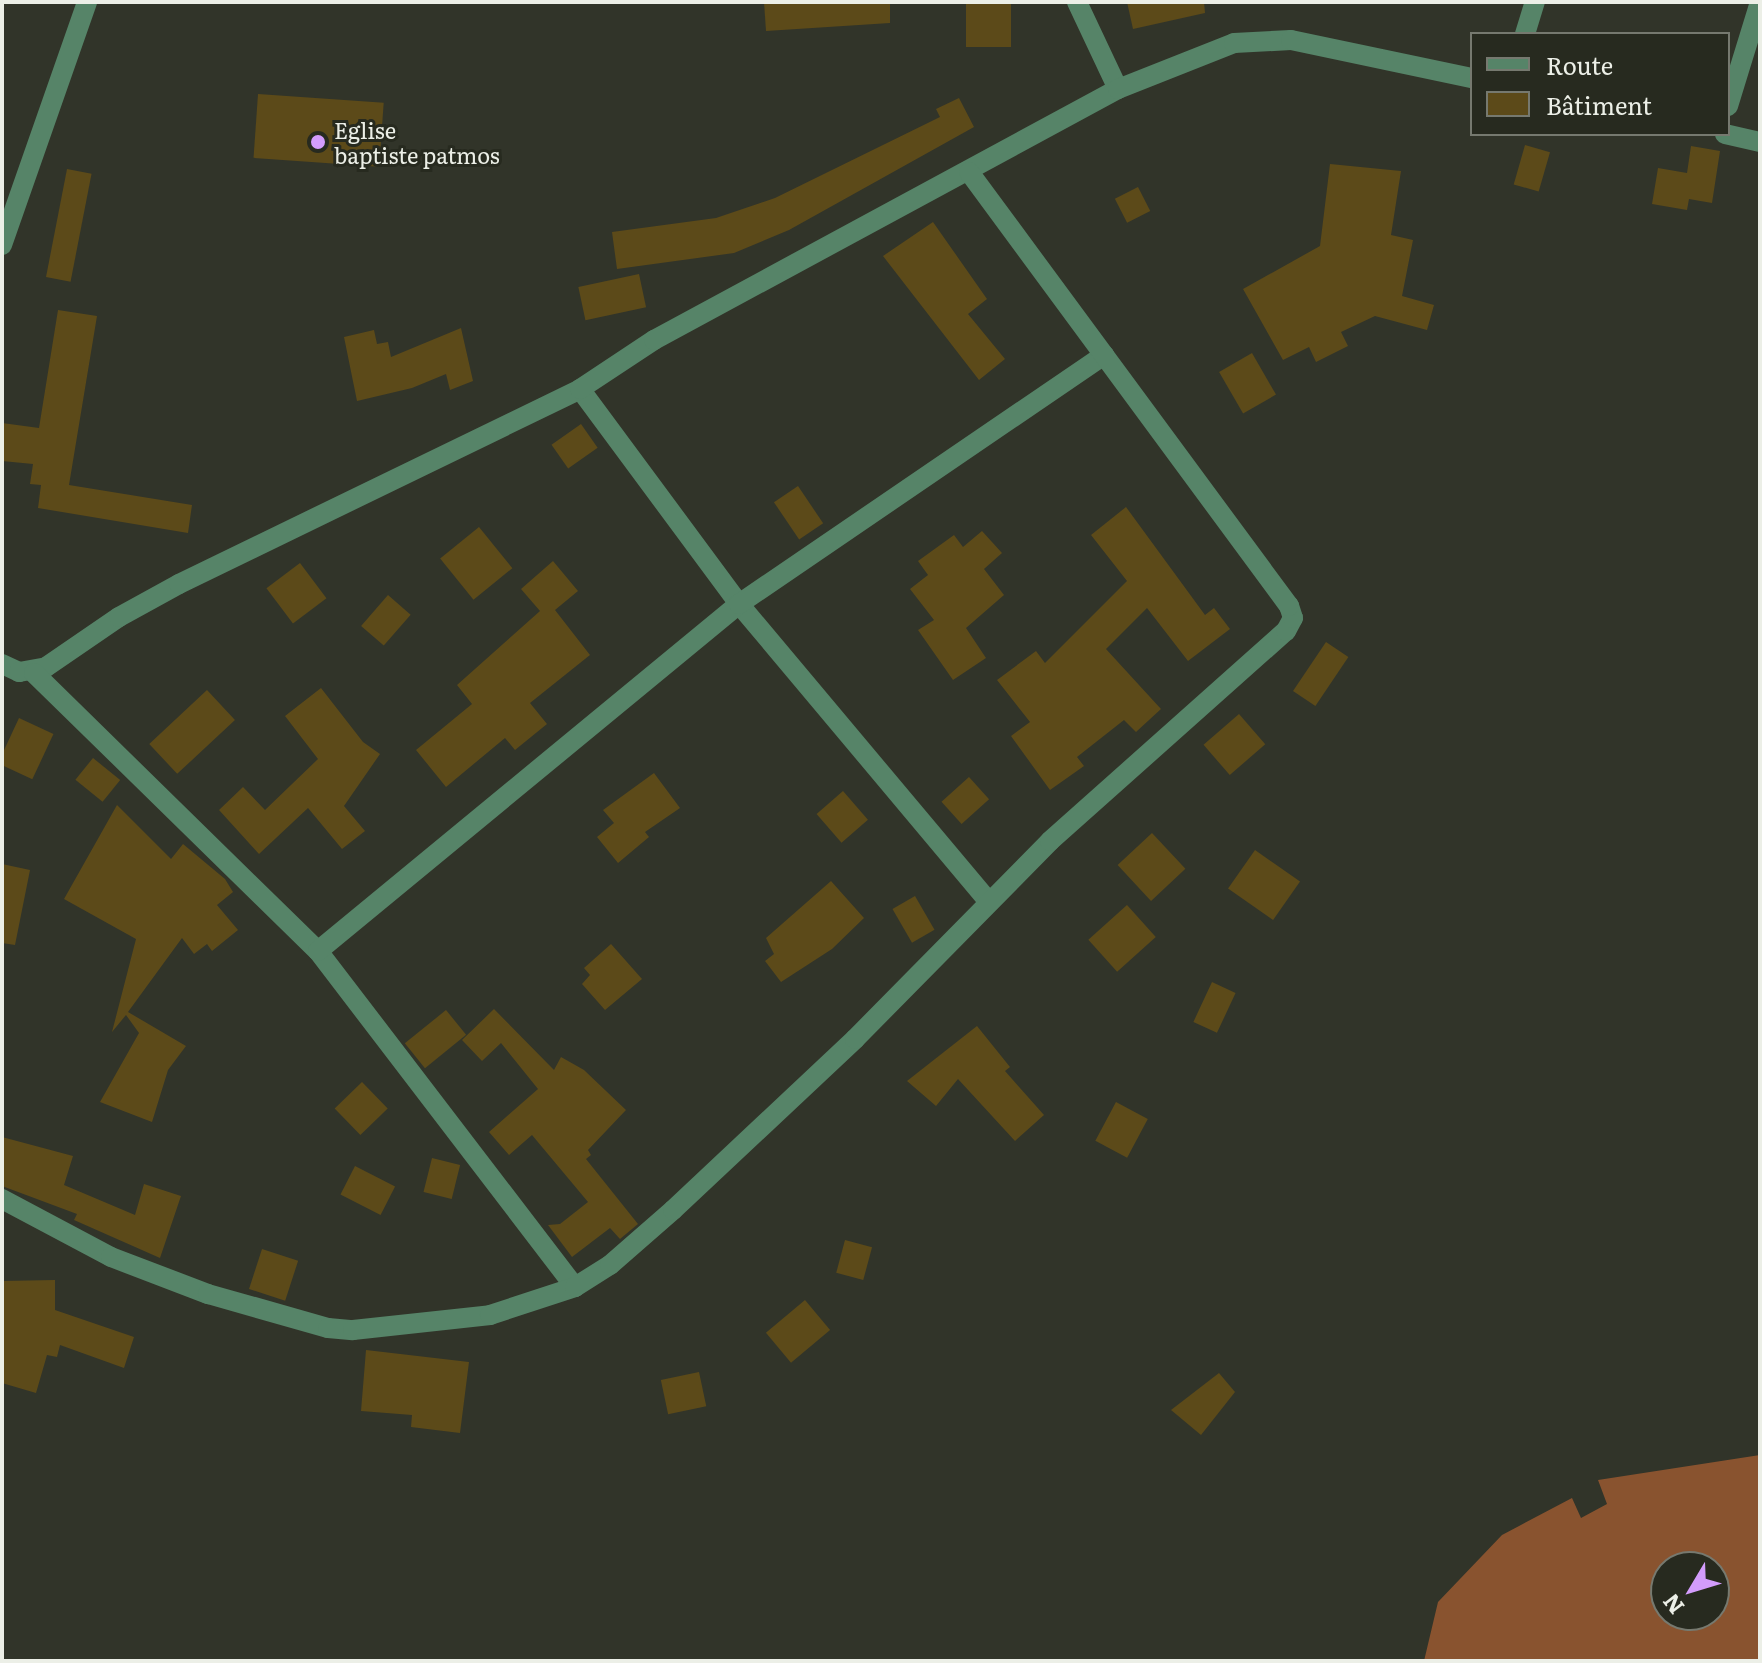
<!DOCTYPE html>
<meta charset="utf-8">
<style>
body{margin:0}
#map{position:relative;width:1762px;height:1663px;overflow:hidden;background:#313429;font-family:Literata,serif}
div>[style]{position:absolute}
[style*='--x']{left:calc(var(--x)*1px);top:calc(var(--y)*1px);width:calc(var(--w)*1px);rotate:calc(var(--a)*1deg)}
.forest>*{inset:0;background:#89532f}
.building>*{inset:0;background:#5c4a19;transform-origin:0 0}
.minor>*{height:20px;margin:-10px;padding:0 10px;transform-origin:10px;border-radius:10px;background:#568468}
.dots>*{width:22px;height:22px;translate:-50% -50%;box-sizing:border-box;border:4px solid #272a1f;border-radius:50%}
span{translate:-50% -50%;white-space:nowrap;text-align:center;line-height:1.15;-webkit-text-stroke:6px #272a1f;paint-order:stroke}
.poi-label{font-size:22px;color:#ecefe7}
.left{translate:0 -50%;text-align:left}
.frame{position:absolute;inset:0;border:4px solid #ecefe7;pointer-events:none}
.legend{position:absolute;left:1470px;top:32px;width:260px;height:104px;box-sizing:border-box;background:#272a1f;border:2px solid #76796f;margin:0;padding:10px 14px;list-style:none;font-size:24px;color:#ecefe7}
.legend li{display:flex;align-items:center;gap:16px;height:40px}
.legend b{width:40px;border:2px solid #76796f}
.north{position:absolute;left:1650px;top:1551px;width:80px;height:80px;box-sizing:border-box;background:#272a1f;border:2px solid #76796f;border-radius:50%;rotate:232deg;font-size:22px;font-weight:700;line-height:32px;text-align:center;color:#ecefe7}
.north::after{content:'';display:block;margin:auto;width:28px;height:36px;background:#d39cfc;clip-path:polygon(50% 0,100% 100%,50% 72%,0 100%)}
</style>
<div id="map">
<div class="forest">
<i style="clip-path:polygon(evenodd,1760px 1455px,1760px 1661px,1424px 1661px,1438px 1602px,1502px 1535px,1572px 1498px,1581px 1518px,1607px 1504px,1598px 1480px,1760px 1455px,1666px 1567px,1714px 1567px,1714px 1615px,1666px 1615px,1666px 1567px)"></i>
</div>
<div class="building">
<i style="clip-path:polygon(764px 2px,890px 2px,890px 23px,766px 31px)"></i>
<i style="left:966px;top:2px;width:45px;height:45px"></i>
<i style="clip-path:polygon(1127px 2px,1204px 2px,1205px 13px,1133px 29px)"></i>
<i style="left:258px;top:94px;width:126px;height:64px;rotate:4deg"></i>
<i style="clip-path:polygon(959px 98px,974px 127px,789px 230px,734px 253px,617px 269px,612px 232px,716px 218px,775px 198px,940px 117px,936px 109px)"></i>
<i style="left:1525px;top:145px;width:26px;height:41px;rotate:16deg"></i>
<i style="clip-path:polygon(1691px 146px,1720px 151px,1712px 203px,1689px 199px,1687px 210px,1652px 204px,1658px 168px,1687px 173px)"></i>
<i style="clip-path:polygon(1330px 164px,1401px 171px,1391px 235px,1413px 240px,1402px 296px,1434px 305px,1427px 330px,1375px 316px,1341px 332px,1348px 346px,1316px 362px,1309px 347px,1283px 360px,1243px 289px,1320px 246px)"></i>
<i style="left:67px;top:169px;width:25px;height:110px;rotate:11deg"></i>
<i style="left:1138px;top:187px;width:27px;height:26px;rotate:63deg"></i>
<i style="clip-path:polygon(933px 222px,987px 299px,968px 314px,1005px 359px,979px 380px,883px 256px)"></i>
<i style="left:639px;top:274px;width:34px;height:62px;rotate:78deg"></i>
<i style="clip-path:polygon(58px 310px,97px 316px,69px 485px,192px 505px,188px 533px,38px 508px,41px 485px,30px 484px,33px 464px,2px 461px,2px 423px,39px 428px)"></i>
<i style="clip-path:polygon(461px 328px,473px 381px,450px 390px,446px 374px,412px 388px,357px 401px,344px 337px,374px 330px,377px 344px,388px 342px,391px 357px)"></i>
<i style="left:1252px;top:353px;width:48px;height:38px;rotate:60deg"></i>
<i style="left:581px;top:424px;width:29px;height:36px;rotate:55deg"></i>
<i style="left:798px;top:486px;width:45px;height:29px;rotate:56deg"></i>
<i style="clip-path:polygon(1126px 507px,1205px 615px,1214px 608px,1230px 629px,1188px 661px,1147px 608px,1106px 649px,1161px 709px,1136px 732px,1124px 720px,1077px 757px,1084px 766px,1050px 790px,1011px 736px,1030px 722px,997px 680px,1036px 651px,1045px 663px,1127px 581px,1091px 535px)"></i>
<i style="left:479px;top:527px;width:53px;height:50px;rotate:51deg"></i>
<i style="clip-path:polygon(982px 531px,1002px 553px,984px 569px,1004px 595px,966px 628px,986px 658px,953px 680px,918px 630px,934px 620px,910px 589px,928px 575px,918px 561px,954px 535px,963px 547px)"></i>
<i style="clip-path:polygon(553px 561px,578px 591px,555px 610px,590px 655px,530px 703px,547px 724px,515px 750px,505px 738px,446px 787px,416px 750px,472px 704px,457px 685px,540px 611px,521px 589px)"></i>
<i style="left:300px;top:563px;width:44px;height:42px;rotate:53deg"></i>
<i style="left:388px;top:595px;width:30px;height:41px;rotate:41deg"></i>
<i style="left:1326px;top:642px;width:27px;height:59px;rotate:34deg"></i>
<i style="clip-path:polygon(321px 688px,363px 742px,380px 754px,344px 806px,365px 831px,342px 849px,308px 808px,259px 854px,219px 810px,243px 787px,265px 810px,318px 759px,285px 716px)"></i>
<i style="left:207px;top:690px;width:41px;height:79px;rotate:47deg"></i>
<i style="left:1239px;top:714px;width:40px;height:47px;rotate:49deg"></i>
<i style="left:19px;top:718px;width:38px;height:50px;rotate:25deg"></i>
<i style="left:93px;top:758px;width:35px;height:28px;rotate:39deg"></i>
<i style="clip-path:polygon(654px 773px,680px 808px,645px 832px,649px 837px,618px 863px,597px 837px,614px 823px,603px 810px)"></i>
<i style="left:969px;top:777px;width:30px;height:37px;rotate:48deg"></i>
<i style="left:843px;top:791px;width:38px;height:35px;rotate:49deg"></i>
<i style="clip-path:polygon(117px 805px,171px 859px,183px 844px,225px 879px,233px 892px,217px 905px,238px 930px,212px 951px,207px 944px,194px 954px,182px 938px,128px 1012px,186px 1046px,168px 1070px,152px 1122px,100px 1102px,139px 1033px,126px 1015px,112px 1032px,136px 939px,64px 899px)"></i>
<i style="left:1152px;top:833px;width:49px;height:47px;rotate:47deg"></i>
<i style="left:1255px;top:850px;width:55px;height:47px;rotate:35deg"></i>
<i style="clip-path:polygon(2px 864px,30px 870px,15px 945px,2px 943px)"></i>
<i style="clip-path:polygon(831px 881px,864px 918px,832px 949px,781px 982px,765px 961px,774px 954px,766px 938px)"></i>
<i style="left:915px;top:896px;width:39px;height:26px;rotate:60deg"></i>
<i style="left:1127px;top:905px;width:43px;height:52px;rotate:48deg"></i>
<i style="clip-path:polygon(611px 944px,642px 979px,605px 1010px,582px 984px,590px 975px,584px 968px)"></i>
<i style="left:1212px;top:982px;width:26px;height:44px;rotate:25deg"></i>
<i style="clip-path:polygon(494px 1009px,554px 1070px,561px 1057px,584px 1070px,626px 1110px,588px 1150px,591px 1155px,586px 1159px,638px 1224px,620px 1239px,610px 1228px,572px 1257px,548px 1225px,560px 1224px,588px 1202px,532px 1135px,509px 1155px,489px 1132px,538px 1089px,501px 1043px,482px 1061px,462px 1040px)"></i>
<i style="left:446px;top:1010px;width:32px;height:53px;rotate:51deg"></i>
<i style="clip-path:polygon(977px 1026px,1010px 1067px,1005px 1071px,1044px 1115px,1015px 1141px,958px 1079px,936px 1106px,907px 1081px)"></i>
<i style="left:362px;top:1082px;width:37px;height:38px;rotate:46deg"></i>
<i style="left:1116px;top:1102px;width:36px;height:44px;rotate:28deg"></i>
<i style="clip-path:polygon(2px 1137px,73px 1156px,64px 1185px,135px 1215px,144px 1184px,181px 1196px,160px 1258px,74px 1220px,77px 1214px,2px 1186px)"></i>
<i style="left:432px;top:1158px;width:29px;height:35px;rotate:14deg"></i>
<i style="left:355px;top:1166px;width:45px;height:32px;rotate:27deg"></i>
<i style="left:845px;top:1240px;width:28px;height:34px;rotate:15deg"></i>
<i style="left:262px;top:1249px;width:38px;height:42px;rotate:18deg"></i>
<i style="clip-path:polygon(55px 1280px,55px 1310px,134px 1337px,124px 1368px,60px 1345px,57px 1357px,47px 1355px,36px 1393px,2px 1383px,2px 1281px)"></i>
<i style="left:805px;top:1300px;width:39px;height:51px;rotate:50deg"></i>
<i style="clip-path:polygon(366px 1350px,469px 1362px,460px 1433px,411px 1427px,412px 1415px,361px 1411px)"></i>
<i style="left:699px;top:1372px;width:35px;height:39px;rotate:78deg"></i>
<i style="clip-path:polygon(1219px 1373px,1235px 1392px,1201px 1435px,1171px 1410px)"></i>
</div>
<div class="minor">
<i style="--x:1077;--y:2;--w:96;--a:64.8"></i>
<i style="--x:1525;--y:34;--w:34;--a:-73"></i>
<i style="--x:1728;--y:106;--w:109;--a:-72.9"></i>
<i style="--x:1725;--y:134;--w:36;--a:13"></i>
<i style="--x:2;--y:245;--w:257;--a:-70.7"></i>
<i style="--x:580;--y:389;--w:267;--a:53.5"></i>
<i style="--x:739;--y:604;--w:389;--a:50"></i>
<i style="--x:2;--y:664;--w:19;--a:25"></i>
<i style="--x:19;--y:672;--w:27;--a:-10"></i>
<i style="--x:46;--y:667;--w:88;--a:-34.4"></i>
<i style="--x:119;--y:617;--w:68;--a:-28.8"></i>
<i style="--x:179;--y:584;--w:446;--a:-25.9"></i>
<i style="--x:580;--y:389;--w:89;--a:-33.5"></i>
<i style="--x:654;--y:340;--w:528;--a:-28.41"></i>
<i style="--x:1118;--y:89;--w:125;--a:-21.6"></i>
<i style="--x:1234;--y:43;--w:57;--a:-3"></i>
<i style="--x:1291;--y:40;--w:185;--a:11.9"></i>
<i style="--x:34;--y:673;--w:397;--a:44.4"></i>
<i style="--x:318;--y:951;--w:423;--a:52.6"></i>
<i style="--x:318;--y:951;--w:546;--a:-39.5"></i>
<i style="--x:739;--y:604;--w:442;--a:-34.3"></i>
<i style="--x:2;--y:1199;--w:123;--a:28"></i>
<i style="--x:111;--y:1257;--w:104;--a:20.9"></i>
<i style="--x:208;--y:1294;--w:125;--a:15.8"></i>
<i style="--x:328;--y:1328;--w:25;--a:5"></i>
<i style="--x:353;--y:1330;--w:138;--a:-6.2"></i>
<i style="--x:490;--y:1315;--w:89;--a:-18.2"></i>
<i style="--x:575;--y:1287;--w:41;--a:-32.2"></i>
<i style="--x:610;--y:1265;--w:84;--a:-41.1"></i>
<i style="--x:673;--y:1210;--w:250;--a:-43.2"></i>
<i style="--x:855;--y:1039;--w:278;--a:-45.4"></i>
<i style="--x:1050;--y:841;--w:316;--a:-41.7"></i>
<i style="--x:1286;--y:631;--w:15;--a:-62"></i>
<i style="--x:1293;--y:618;--w:13;--a:-108"></i>
<i style="--x:1289;--y:606;--w:539;--a:-126.4"></i>
</div>
<div class="dots">
<i style="left:318px;top:142px;background:#d39cfc"></i>
</div>
<div class="poi-label">
<span class="left" style="left:334px;top:142px">Eglise<br>baptiste patmos</span>
</div>
<div class="frame"></div>
<ul class="legend">
<li><b style="height:10px;background:#568468"></b>Route</li>
<li><b style="height:22px;background:#5c4a19"></b>Bâtiment</li>
</ul>
<div class="north">N</div>
</div>
